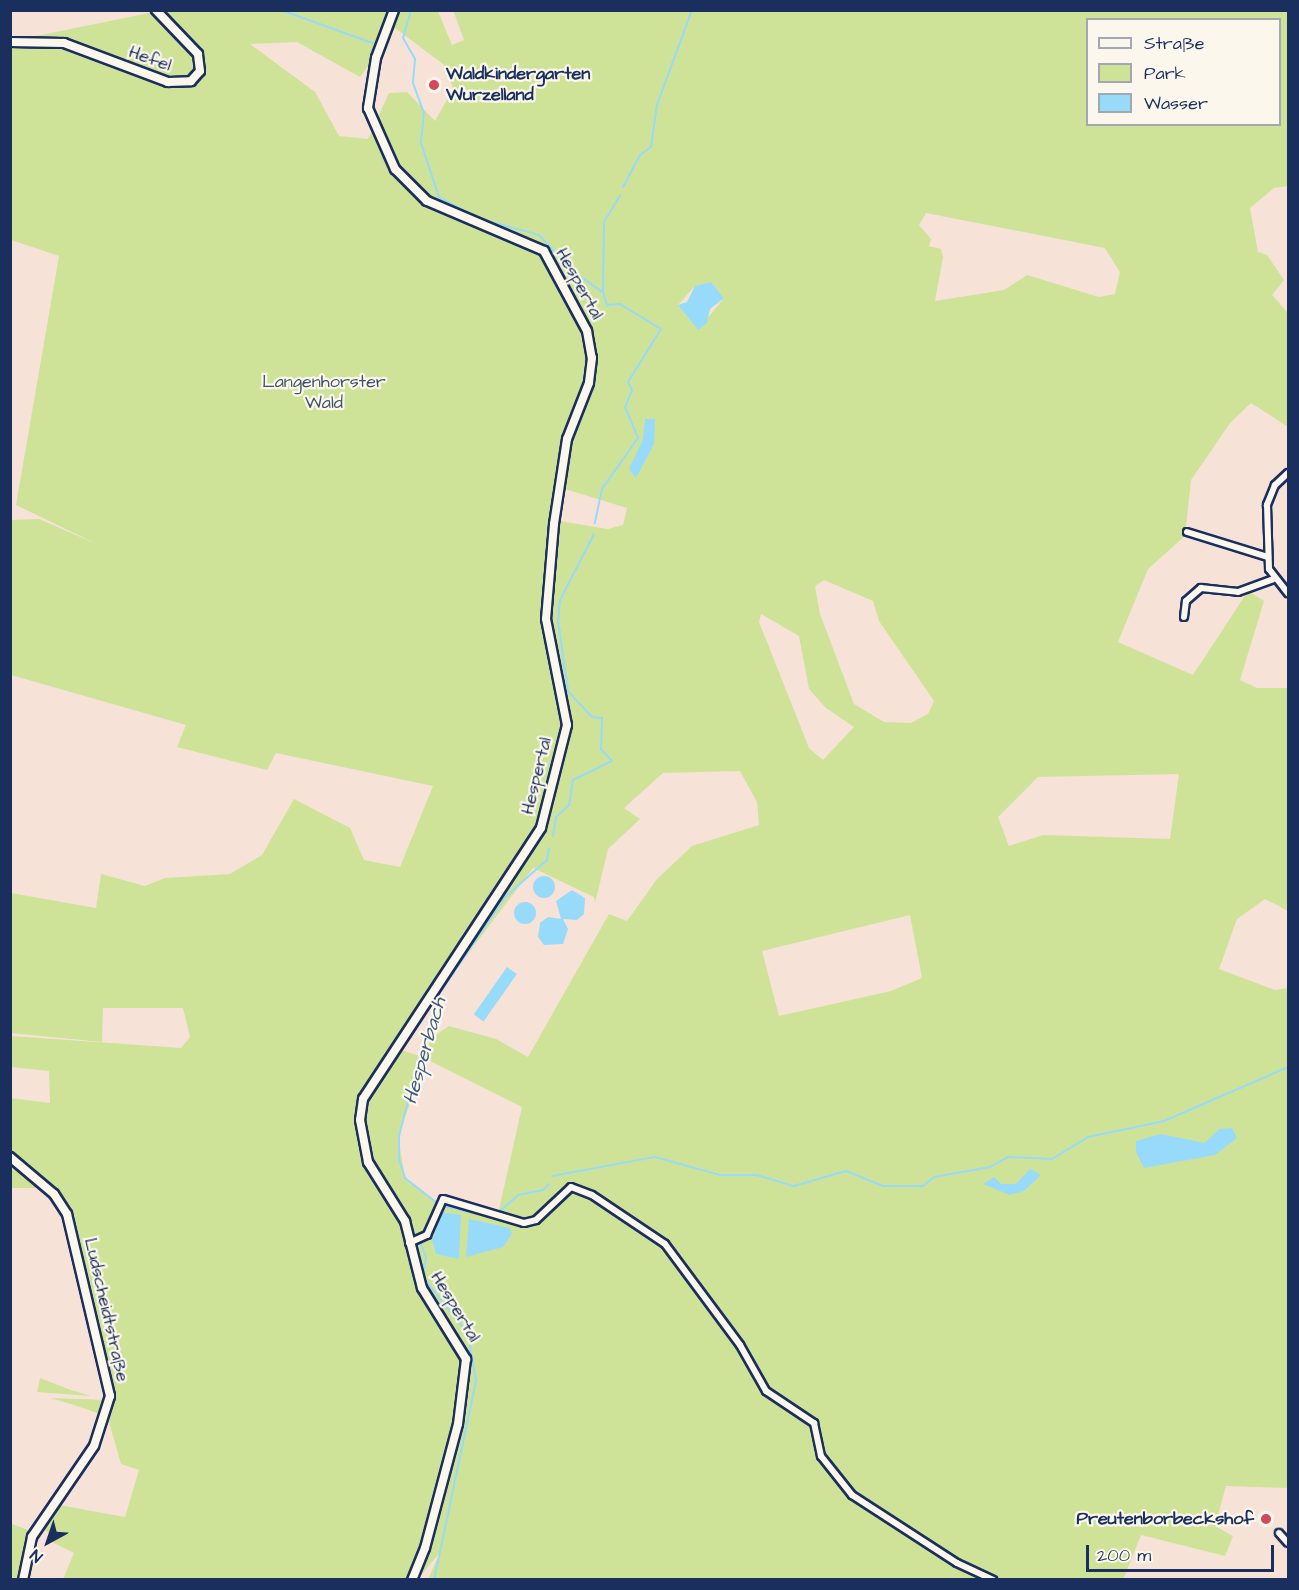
<!DOCTYPE html>
<meta charset="utf-8">
<style>
body{margin:0}
#map{position:relative;width:1299px;height:1590px;overflow:hidden;background:#f6e2d7;font-family:"Architects Daughter",sans-serif}
div>[style]{position:absolute}
[style*='--x']{left:calc(var(--x)*1px);top:calc(var(--y)*1px);width:calc(var(--w)*1px);rotate:calc(var(--a)*1deg)}
.green>*{inset:0;background:#cee398}
.water>*{inset:0;background:#98dafa;transform-origin:0 0}
.round{border-radius:50%}
.stream>*{height:2px;margin:-1px;padding:0 1px;transform-origin:1px;border-radius:1px;background:#98dafa}
.roads{filter:drop-shadow(2px 0 #1b2f5e) drop-shadow(-2px 0 #1b2f5e) drop-shadow(0 2px #1b2f5e) drop-shadow(0 -2px #1b2f5e)}
.minor>*{height:6px;margin:-3px;padding:0 3px;transform-origin:3px;border-radius:3px;background:#fbf7ec}
.tertiary>*{height:8px;margin:-4px;padding:0 4px;transform-origin:4px;border-radius:4px;background:#fbf7ec}
.secondary>*{height:8px;margin:-4px;padding:0 4px;transform-origin:4px;border-radius:4px;background:#fbf7ec}
.dots>*{width:16px;height:16px;translate:-50% -50%;box-sizing:border-box;border:3px solid #fbf7ec;border-radius:50%}
span{translate:-50% -50%;white-space:nowrap;text-align:center;line-height:1.15;-webkit-text-stroke:4.5px #fbf7ec;paint-order:stroke}
.street-label{font-size:18px;color:#1b2f5e}
.poi-label{font-size:18px;color:#1b2f5e;font-weight:700}
.left{translate:0 -50%;text-align:left}
.right{translate:-100% -50%;text-align:right}
.park-label{font-size:18px;color:#3f536a}
.water-label{font-size:20px;color:#3a5a85;font-style:italic}
.frame{position:absolute;inset:0;border:12px solid #1b2f5e;pointer-events:none}
.legend{position:absolute;left:1086px;top:18px;width:195px;height:108px;box-sizing:border-box;background:#fbf7ec;border:2px solid #a1a7b3;margin:0;padding:8px 10px;list-style:none;font-size:18px;color:#1b2f5e}
.legend li{display:flex;align-items:center;gap:12px;height:30px}
.legend b{width:30px;border:2px solid #a1a7b3}
.north{position:absolute;left:18px;top:1512px;width:60px;height:60px;-webkit-text-stroke:4px #fbf7ec;paint-order:stroke;rotate:220deg;font-size:16px;font-weight:700;line-height:24px;text-align:center;color:#1b2f5e}
.north::after{content:'';display:block;margin:auto;width:21px;height:27px;background:#1b2f5e;clip-path:polygon(50% 0,100% 100%,50% 72%,0 100%)}
.scale{position:absolute;left:1086px;top:1545px;width:188px;height:27px;box-sizing:border-box;border:3px solid #1b2f5e;border-top:0;padding-left:8px;font-size:18px;line-height:21px;white-space:nowrap;color:#1b2f5e;-webkit-text-stroke:4px #fbf7ec;paint-order:stroke}
</style>
<div id="map">
<div class="green">
<i style="clip-path:polygon(evenodd,164px 10px,438px 11px,452px 45px,464px 40px,453px 10px,1288px 11px,1288px 186px,1274px 188px,1250px 208px,1258px 252px,1267px 255px,1284px 280px,1272px 295px,1288px 313px,1288px 427px,1251px 403px,1230px 423px,1191px 480px,1185px 536px,1148px 569px,1118px 642px,1193px 675px,1248px 591px,1264px 601px,1240px 680px,1257px 688px,1288px 688px,1288px 911px,1265px 899px,1237px 919px,1219px 969px,1275px 990px,1288px 988px,1288px 1488px,1226px 1486px,1215px 1526px,1233px 1536px,1225px 1556px,1141px 1535px,1123px 1580px,428px 1579px,441px 1551px,418px 1579px,63px 1579px,74px 1553px,50px 1541px,53px 1536px,42px 1528px,59px 1505px,125px 1517px,139px 1470px,121px 1464px,109px 1422px,112px 1379px,89px 1302px,74px 1220px,54px 1187px,11px 1153px,10px 1098px,50px 1103px,49px 1071px,11px 1067px,11px 1036px,181px 1048px,190px 1037px,183px 1008px,103px 1008px,102px 1042px,11px 1033px,11px 893px,96px 908px,101px 874px,145px 886px,165px 878px,230px 874px,262px 855px,294px 799px,350px 828px,364px 860px,400px 867px,433px 786px,276px 753px,267px 770px,177px 747px,186px 725px,11px 675px,11px 520px,39px 519px,99px 545px,16px 505px,59px 256px,11px 240px,11px 41px,164px 10px,1088px 20px,1280px 20px,1280px 124px,1088px 124px,1088px 20px,164px 10px,395px 28px,447px 67px,453px 89px,435px 121px,407px 92px,389px 93px,368px 139px,339px 136px,315px 92px,250px 44px,297px 42px,360px 77px,395px 28px,164px 10px,926px 213px,1105px 248px,1120px 272px,1115px 294px,1099px 297px,1027px 275px,1004px 290px,935px 301px,943px 257px,941px 249px,929px 246px,931px 239px,919px 225px,926px 213px,164px 10px,711px 282px,724px 298px,698px 330px,678px 305px,695px 286px,711px 282px,164px 10px,565px 489px,627px 508px,623px 525px,608px 529px,560px 521px,565px 489px,164px 10px,824px 580px,873px 601px,879px 621px,934px 701px,928px 714px,911px 723px,884px 722px,854px 704px,820px 614px,815px 586px,824px 580px,164px 10px,761px 614px,799px 636px,809px 689px,826px 708px,854px 727px,823px 760px,809px 748px,759px 622px,761px 614px,164px 10px,740px 771px,757px 802px,759px 825px,692px 846px,657px 879px,627px 921px,609px 914px,528px 1057px,496px 1039px,449px 1026px,430px 1039px,426px 1058px,398px 1049px,359px 1119px,369px 1158px,392px 1193px,402px 1215px,368px 1159px,357px 1119px,365px 1096px,375px 1076px,533px 868px,594px 897px,595px 903px,608px 849px,640px 819px,624px 808px,663px 773px,740px 771px,164px 10px,1179px 774px,1170px 839px,1043px 835px,1009px 846px,998px 817px,1038px 777px,1179px 774px,164px 10px,910px 915px,922px 978px,891px 991px,779px 1016px,762px 951px,910px 915px,164px 10px,426px 1059px,522px 1107px,498px 1214px,530px 1222px,552px 1205px,537px 1220px,524px 1224px,443px 1199px,440px 1206px,405px 1178px,398px 1136px,426px 1059px)"></i>
<i style="clip-path:polygon(11px 1163px,41px 1188px,11px 1188px)"></i>
<i style="clip-path:polygon(40px 1378px,71px 1390px,91px 1396px,37px 1392px)"></i>
<i style="clip-path:polygon(50px 1398px,106px 1400px,103px 1415px,71px 1404px)"></i>
<i style="clip-path:polygon(10px 1523px,30px 1531px,20px 1579px,11px 1579px)"></i>
</div>
<div class="water">
<i style="clip-path:polygon(711px 282px,724px 298px,710px 309px,707px 323px,698px 330px,678px 305px,687px 302px,695px 286px)"></i>
<i style="clip-path:polygon(645px 419px,655px 419px,654px 444px,636px 478px,629px 469px,643px 439px)"></i>
<i class="round" style="left:533px;top:876px;width:22px;height:22px"></i>
<i style="clip-path:polygon(572px 890px,585px 898px,584px 914px,577px 920px,563px 919px,568px 929px,563px 944px,544px 945px,538px 937px,540px 923px,548px 917px,561px 919px,556px 901px)"></i>
<i class="round" style="left:514px;top:902px;width:22px;height:22px"></i>
<i style="left:507px;top:967px;width:12px;height:58px;rotate:35deg"></i>
<i style="clip-path:polygon(1232px 1128px,1237px 1138px,1215px 1155px,1144px 1168px,1136px 1152px,1136px 1141px,1161px 1134px,1205px 1143px,1219px 1129px)"></i>
<i style="clip-path:polygon(1030px 1169px,1041px 1175px,1024px 1191px,1010px 1195px,983px 1184px,994px 1177px,1001px 1184px,1016px 1184px)"></i>
<i style="clip-path:polygon(441px 1212px,461px 1215px,459px 1259px,436px 1254px,432px 1240px)"></i>
<i style="clip-path:polygon(469px 1219px,510px 1228px,512px 1234px,503px 1247px,466px 1257px)"></i>
</div>
<div class="stream">
<i style="--x:281;--y:10;--w:97;--a:19.9"></i>
<i style="--x:411;--y:10;--w:29;--a:106"></i>
<i style="--x:403;--y:38;--w:24;--a:60"></i>
<i style="--x:415;--y:59;--w:24;--a:95"></i>
<i style="--x:413;--y:83;--w:32;--a:70"></i>
<i style="--x:424;--y:113;--w:30;--a:96"></i>
<i style="--x:421;--y:143;--w:57;--a:71.6"></i>
<i style="--x:439;--y:197;--w:43;--a:28.9"></i>
<i style="--x:477;--y:218;--w:64;--a:15.3"></i>
<i style="--x:539;--y:235;--w:47;--a:47.6"></i>
<i style="--x:571;--y:270;--w:39;--a:35"></i>
<i style="--x:603;--y:292;--w:14;--a:73"></i>
<i style="--x:607;--y:305;--w:13;--a:-4"></i>
<i style="--x:620;--y:304;--w:48;--a:31.4"></i>
<i style="--x:661;--y:329;--w:62;--a:121.9"></i>
<i style="--x:628;--y:382;--w:9;--a:63"></i>
<i style="--x:632;--y:390;--w:18;--a:112"></i>
<i style="--x:625;--y:407;--w:34;--a:67"></i>
<i style="--x:638;--y:438;--w:62;--a:125.2"></i>
<i style="--x:602;--y:489;--w:35;--a:102"></i>
<i style="--x:623;--y:187;--w:36;--a:-62"></i>
<i style="--x:640;--y:155;--w:14;--a:-36"></i>
<i style="--x:651;--y:147;--w:42;--a:-81.9"></i>
<i style="--x:657;--y:105;--w:101;--a:-69.8"></i>
<i style="--x:603;--y:292;--w:70;--a:-89.2"></i>
<i style="--x:604;--y:222;--w:31;--a:-59"></i>
<i style="--x:553;--y:836;--w:19;--a:-81"></i>
<i style="--x:556;--y:817;--w:18;--a:-43"></i>
<i style="--x:569;--y:805;--w:25;--a:-81"></i>
<i style="--x:573;--y:780;--w:43;--a:-26"></i>
<i style="--x:612;--y:761;--w:16;--a:-133"></i>
<i style="--x:601;--y:749;--w:31;--a:-88"></i>
<i style="--x:602;--y:718;--w:10;--a:-174"></i>
<i style="--x:592;--y:717;--w:35;--a:-133"></i>
<i style="--x:568;--y:691;--w:71;--a:-98.1"></i>
<i style="--x:558;--y:621;--w:21;--a:-85"></i>
<i style="--x:560;--y:600;--w:74;--a:-62.7"></i>
<i style="--x:552;--y:1176;--w:105;--a:-10.5"></i>
<i style="--x:655;--y:1157;--w:67;--a:15.5"></i>
<i style="--x:720;--y:1175;--w:37;--a:0"></i>
<i style="--x:757;--y:1175;--w:39;--a:17"></i>
<i style="--x:794;--y:1186;--w:54;--a:-16.1"></i>
<i style="--x:846;--y:1171;--w:40;--a:22"></i>
<i style="--x:883;--y:1186;--w:40;--a:0"></i>
<i style="--x:923;--y:1186;--w:14;--a:-39"></i>
<i style="--x:934;--y:1177;--w:57;--a:-10.1"></i>
<i style="--x:990;--y:1167;--w:21;--a:-29"></i>
<i style="--x:1008;--y:1157;--w:44;--a:2.6"></i>
<i style="--x:1052;--y:1159;--w:42;--a:-31.4"></i>
<i style="--x:1088;--y:1137;--w:78;--a:-11.9"></i>
<i style="--x:1164;--y:1121;--w:135;--a:-23.5"></i>
<i style="--x:437;--y:1203;--w:41;--a:-142"></i>
<i style="--x:405;--y:1178;--w:19;--a:-108"></i>
<i style="--x:399;--y:1160;--w:24;--a:-90"></i>
<i style="--x:399;--y:1136;--w:91;--a:-75.4"></i>
<i style="--x:422;--y:1048;--w:20;--a:-53"></i>
<i style="--x:434;--y:1032;--w:35;--a:-85"></i>
<i style="--x:437;--y:997;--w:121;--a:-55.8"></i>
<i style="--x:505;--y:897;--w:56;--a:-41.4"></i>
<i style="--x:547;--y:860;--w:12;--a:-81"></i>
<i style="--x:442;--y:1206;--w:52;--a:12.2"></i>
<i style="--x:497;--y:1214;--w:28;--a:-42"></i>
<i style="--x:518;--y:1195;--w:25;--a:-11"></i>
<i style="--x:543;--y:1190;--w:8;--a:-45"></i>
<i style="--x:421;--y:1237;--w:37;--a:-64"></i>
<i style="--x:421;--y:1244;--w:15;--a:70"></i>
<i style="--x:426;--y:1258;--w:19;--a:99"></i>
<i style="--x:423;--y:1277;--w:73;--a:51.7"></i>
<i style="--x:468;--y:1334;--w:48;--a:80.3"></i>
<i style="--x:476;--y:1381;--w:203;--a:101.9"></i>
</div>
<div class="roads">
<div class="minor">
<i style="--x:1288;--y:473;--w:18;--a:137"></i>
<i style="--x:1275;--y:485;--w:22;--a:112"></i>
<i style="--x:1267;--y:505;--w:64;--a:88.2"></i>
<i style="--x:1269;--y:569;--w:31;--a:52"></i>
<i style="--x:1187;--y:532;--w:85;--a:17.2"></i>
<i style="--x:1184;--y:617;--w:16;--a:-83"></i>
<i style="--x:1186;--y:601;--w:20;--a:-41"></i>
<i style="--x:1201;--y:588;--w:37;--a:6"></i>
<i style="--x:1238;--y:592;--w:37;--a:-20"></i>
<i style="--x:409;--y:1243;--w:20;--a:-24"></i>
<i style="--x:427;--y:1235;--w:39;--a:-66"></i>
<i style="--x:443;--y:1199;--w:84;--a:16.5"></i>
<i style="--x:524;--y:1223;--w:12;--a:-14"></i>
<i style="--x:536;--y:1220;--w:48;--a:-43.3"></i>
<i style="--x:571;--y:1187;--w:22;--a:21"></i>
<i style="--x:592;--y:1195;--w:88;--a:33.9"></i>
<i style="--x:665;--y:1244;--w:126;--a:53.4"></i>
<i style="--x:740;--y:1345;--w:53;--a:60.5"></i>
<i style="--x:766;--y:1391;--w:58;--a:33.7"></i>
<i style="--x:814;--y:1423;--w:34;--a:78"></i>
<i style="--x:821;--y:1456;--w:50;--a:51.5"></i>
<i style="--x:852;--y:1495;--w:125;--a:32.9"></i>
<i style="--x:957;--y:1563;--w:40;--a:25"></i>
<i style="--x:1279;--y:1533;--w:13;--a:48"></i>
</div>
<div class="tertiary">
<i style="--x:10;--y:42;--w:54;--a:1.1"></i>
<i style="--x:64;--y:43;--w:111;--a:20.6"></i>
<i style="--x:168;--y:82;--w:23;--a:-2"></i>
<i style="--x:191;--y:81;--w:13;--a:-48"></i>
<i style="--x:200;--y:71;--w:17;--a:-97"></i>
<i style="--x:198;--y:54;--w:61;--a:-133.7"></i>
<i style="--x:10;--y:1157;--w:57;--a:40.1"></i>
<i style="--x:54;--y:1194;--w:24;--a:57"></i>
<i style="--x:67;--y:1214;--w:187;--a:76.7"></i>
<i style="--x:110;--y:1396;--w:52;--a:107.7"></i>
<i style="--x:94;--y:1446;--w:110;--a:124.3"></i>
<i style="--x:32;--y:1537;--w:44;--a:101.8"></i>
</div>
<div class="secondary">
<i style="--x:394;--y:10;--w:51;--a:110.6"></i>
<i style="--x:376;--y:58;--w:51;--a:99.1"></i>
<i style="--x:368;--y:108;--w:67;--a:66.1"></i>
<i style="--x:395;--y:169;--w:45;--a:45"></i>
<i style="--x:427;--y:201;--w:127;--a:23.1"></i>
<i style="--x:544;--y:251;--w:91;--a:61.7"></i>
<i style="--x:587;--y:331;--w:27;--a:80"></i>
<i style="--x:592;--y:358;--w:25;--a:97"></i>
<i style="--x:589;--y:383;--w:60;--a:111.4"></i>
<i style="--x:567;--y:439;--w:86;--a:98.7"></i>
<i style="--x:554;--y:524;--w:95;--a:94.8"></i>
<i style="--x:546;--y:619;--w:108;--a:78.8"></i>
<i style="--x:567;--y:725;--w:106;--a:104.2"></i>
<i style="--x:541;--y:828;--w:324;--a:123.3"></i>
<i style="--x:363;--y:1099;--w:21;--a:98"></i>
<i style="--x:360;--y:1120;--w:43;--a:79.2"></i>
<i style="--x:368;--y:1162;--w:70;--a:57.9"></i>
<i style="--x:405;--y:1221;--w:69;--a:75.8"></i>
<i style="--x:422;--y:1288;--w:84;--a:58.2"></i>
<i style="--x:466;--y:1359;--w:65;--a:97"></i>
<i style="--x:458;--y:1424;--w:128;--a:104.9"></i>
<i style="--x:425;--y:1548;--w:35;--a:112"></i>
</div>
</div>
<div class="dots">
<i style="left:434px;top:85px;background:#d1495b"></i>
<i style="left:1266px;top:1519px;background:#d1495b"></i>
</div>
<div class="street-label">
<span style="left:150px;top:59px;rotate:20deg">Hefel</span>
<span style="left:579px;top:284px;rotate:61deg">Hespertal</span>
<span style="left:537px;top:776px;rotate:-76deg">Hespertal</span>
<span style="left:455px;top:1307px;rotate:59deg">Hespertal</span>
<span style="left:106px;top:1310px;rotate:77deg">Ludscheidtstraße</span>
</div>
<div class="poi-label">
<span class="left" style="left:446px;top:85px">Waldkindergarten<br>Wurzelland</span>
<span class="right" style="left:1254px;top:1519px">Preutenborbeckshof</span>
</div>
<div class="park-label">
<span style="left:324px;top:393px">Langenhorster<br>Wald</span>
</div>
<div class="water-label">
<span style="left:425px;top:1051px;rotate:-74deg">Hesperbach</span>
</div>
<div class="frame"></div>
<ul class="legend">
<li><b style="height:8px;background:#fbf7ec"></b>Straße</li>
<li><b style="height:16px;background:#cee398"></b>Park</li>
<li><b style="height:16px;background:#98dafa"></b>Wasser</li>
</ul>
<div class="north">N</div>
<div class="scale">200 m</div>
</div>
